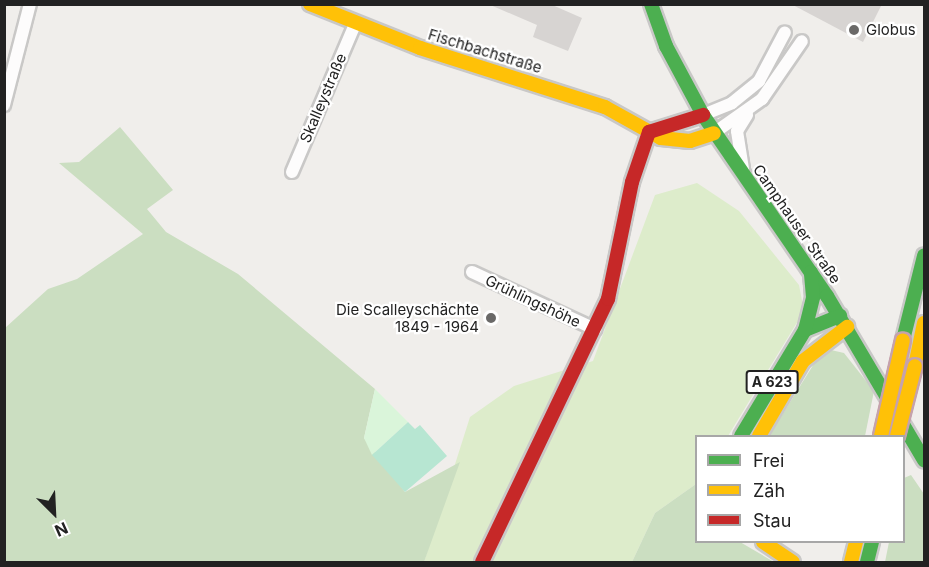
<!DOCTYPE html>
<meta charset="utf-8">
<style>
body{margin:0}
#map{position:relative;width:929px;height:567px;overflow:hidden;background:#f0eeeb;font-family:Inter,sans-serif}
div>[style]{position:absolute}
[style*='--x']{left:calc(var(--x)*1px);top:calc(var(--y)*1px);width:calc(var(--w)*1px);rotate:calc(var(--a)*1deg)}
.grass>*{inset:0;background:#ddeccb}
.forest>*{inset:0;background:#cbdec1}
.park>*{inset:0;background:#daf5da}
.pitch>*{inset:0;background:#b7e6d2}
.building>*{inset:0;background:#d7d4d2}
.roads{filter:drop-shadow(2px 0 #c9c8c7) drop-shadow(-2px 0 #c9c8c7) drop-shadow(0 2px #c9c8c7) drop-shadow(0 -2px #c9c8c7)}
.street>*{height:12px;margin:-6px;padding:0 6px;transform-origin:6px;border-radius:6px;background:#fdfcfc}
.fast>*{height:14px;margin:-7px;padding:0 7px;transform-origin:7px;border-radius:7px;background:#4caf50}
.slow>*{height:14px;margin:-7px;padding:0 7px;transform-origin:7px;border-radius:7px;background:#ffc107}
.jam>*{height:14px;margin:-7px;padding:0 7px;transform-origin:7px;border-radius:7px;background:#c62828}
.bridges{filter:drop-shadow(2px 0 #c5a2ac) drop-shadow(-2px 0 #c5a2ac) drop-shadow(0 2px #c5a2ac) drop-shadow(0 -2px #c5a2ac)}
.slow-bridge>*{height:14px;margin:-7px;padding:0 7px;transform-origin:7px;border-radius:7px;background:#ffc107}
.dots>*{width:16px;height:16px;translate:-50% -50%;box-sizing:border-box;border:3px solid #fff;border-radius:50%}
span{translate:-50% -50%;white-space:nowrap;text-align:center;line-height:1.15;-webkit-text-stroke:4.5px #fff;paint-order:stroke}
.shield-label span{padding:2px 4px;background:#fff;border:2px solid;border-radius:4px;-webkit-text-stroke-width:0}
.shield-label{font-size:14px;color:#222;font-weight:700}
.poi-label{font-size:15px;color:#222}
.left{translate:0 -50%;text-align:left}
.right{translate:-100% -50%;text-align:right}
.street-label{font-size:15px;color:#222}
.frame{position:absolute;inset:0;border:6px solid #222;pointer-events:none}
.legend{position:absolute;left:695px;top:435px;width:210px;height:108px;box-sizing:border-box;background:#fff;border:2px solid #a7a7a7;margin:0;padding:8px 10px;list-style:none;font-size:18px;color:#222}
.legend li{display:flex;align-items:center;gap:12px;height:30px}
.legend b{width:30px;border:2px solid #a7a7a7}
.north{position:absolute;left:24px;top:483px;width:60px;height:60px;-webkit-text-stroke:4px #fff;paint-order:stroke;rotate:156deg;font-size:16px;font-weight:700;line-height:24px;text-align:center;color:#222}
.north::after{content:'';display:block;margin:auto;width:21px;height:27px;background:#222;clip-path:polygon(50% 0,100% 100%,50% 72%,0 100%)}
</style>
<div id="map">
<div class="grass">
<i style="clip-path:polygon(697px 183px,739px 211px,799px 285px,804px 311px,728px 436px,696px 436px,696px 484px,655px 513px,632px 562px,424px 562px,470px 417px,514px 386px,593px 361px,655px 195px)"></i>
</div>
<div class="forest">
<i style="clip-path:polygon(120px 127px,173px 190px,147px 209px,166px 232px,238px 274px,375px 389px,364px 438px,405px 492px,460px 462px,424px 562px,5px 562px,5px 328px,48px 289px,77px 279px,143px 234px,59px 163px,79px 162px)"></i>
<i style="clip-path:polygon(831px 350px,844px 353px,874px 391px,865px 436px,769px 436px,820px 354px)"></i>
<i style="clip-path:polygon(911px 475px,924px 494px,924px 562px,885px 562px,889px 542px,904px 542px,904px 478px)"></i>
<i style="clip-path:polygon(696px 484px,696px 542px,740px 542px,774px 562px,632px 562px,655px 513px)"></i>
</div>
<div class="park">
<i style="clip-path:polygon(375px 389px,408px 422px,372px 455px,364px 438px)"></i>
</div>
<div class="pitch">
<i style="clip-path:polygon(408px 422px,415px 429px,420px 425px,447px 456px,405px 492px,372px 455px)"></i>
</div>
<div class="building">
<i style="clip-path:polygon(488px 4px,550px 4px,582px 18px,568px 51px,533px 37px,537px 25px)"></i>
<i style="clip-path:polygon(791px 4px,882px 4px,863px 42px)"></i>
</div>
<div class="roads">
<div class="street">
<i style="--x:4;--y:105;--w:104;--a:-75.6"></i>
<i style="--x:703;--y:115;--w:31;--a:-22"></i>
<i style="--x:732;--y:103;--w:35;--a:-39"></i>
<i style="--x:759;--y:81;--w:55;--a:-62"></i>
<i style="--x:714;--y:133;--w:59;--a:-35.3"></i>
<i style="--x:762;--y:99;--w:70;--a:-55.4"></i>
<i style="--x:743;--y:169;--w:38;--a:-99"></i>
<i style="--x:737;--y:131;--w:19;--a:-58"></i>
<i style="--x:292;--y:172;--w:161;--a:-66.9"></i>
<i style="--x:472;--y:272;--w:136;--a:24.9"></i>
</div>
<div class="fast">
<i style="--x:651;--y:4;--w:45;--a:70.3"></i>
<i style="--x:666;--y:46;--w:78;--a:61.8"></i>
<i style="--x:703;--y:115;--w:219;--a:55.6"></i>
<i style="--x:827;--y:296;--w:191;--a:59.4"></i>
<i style="--x:805;--y:330;--w:38;--a:-22"></i>
<i style="--x:903;--y:340;--w:87;--a:-76"></i>
<i style="--x:741;--y:436;--w:124;--a:-58.9"></i>
<i style="--x:805;--y:330;--w:34;--a:-76"></i>
<i style="--x:813;--y:297;--w:25;--a:-95"></i>
<i style="--x:867;--y:562;--w:21;--a:-76"></i>
</div>
<div class="slow">
<i style="--x:310;--y:4;--w:118;--a:21.8"></i>
<i style="--x:420;--y:48;--w:194;--a:17.7"></i>
<i style="--x:605;--y:107;--w:64;--a:29"></i>
<i style="--x:661;--y:138;--w:29;--a:6"></i>
<i style="--x:690;--y:141;--w:25;--a:-18"></i>
<i style="--x:915;--y:366;--w:44;--a:-78.2"></i>
<i style="--x:759;--y:436;--w:87;--a:-59.6"></i>
<i style="--x:803;--y:361;--w:56;--a:-37.7"></i>
<i style="--x:763;--y:542;--w:36;--a:34"></i>
<i style="--x:851;--y:562;--w:21;--a:-76"></i>
</div>
<div class="jam">
<i style="--x:649;--y:132;--w:57;--a:-17.5"></i>
<i style="--x:482;--y:562;--w:292;--a:-64.4"></i>
<i style="--x:608;--y:299;--w:119;--a:-78.4"></i>
<i style="--x:632;--y:182;--w:53;--a:-71.2"></i>
</div>
</div>
<div class="bridges">
<div class="slow-bridge">
<i style="--x:881;--y:436;--w:98;--a:-77.1"></i>
<i style="--x:897;--y:436;--w:72;--a:-75.6"></i>
</div>
</div>
<div class="dots">
<i style="left:854px;top:30px;background:#6a6968"></i>
<i style="left:491px;top:318px;background:#6a6968"></i>
</div>
<div class="shield-label">
<span style="left:772px;top:382px">A 623</span>
</div>
<div class="poi-label">
<span class="left" style="left:866px;top:30px">Globus</span>
<span class="right" style="left:479px;top:318px">Die Scalleyschächte<br>1849 - 1964</span>
</div>
<div class="street-label">
<span style="left:485px;top:51px;rotate:17deg">Fischbachstraße</span>
<span style="left:323px;top:98px;rotate:-67deg">Skalleystraße</span>
<span style="left:797px;top:224px;rotate:55deg">Camphauser Straße</span>
<span style="left:533px;top:301px;rotate:25deg">Grühlingshöhe</span>
</div>
<div class="frame"></div>
<ul class="legend">
<li><b style="height:8px;background:#4caf50"></b>Frei</li>
<li><b style="height:8px;background:#ffc107"></b>Zäh</li>
<li><b style="height:8px;background:#c62828"></b>Stau</li>
</ul>
<div class="north">N</div>
</div>
